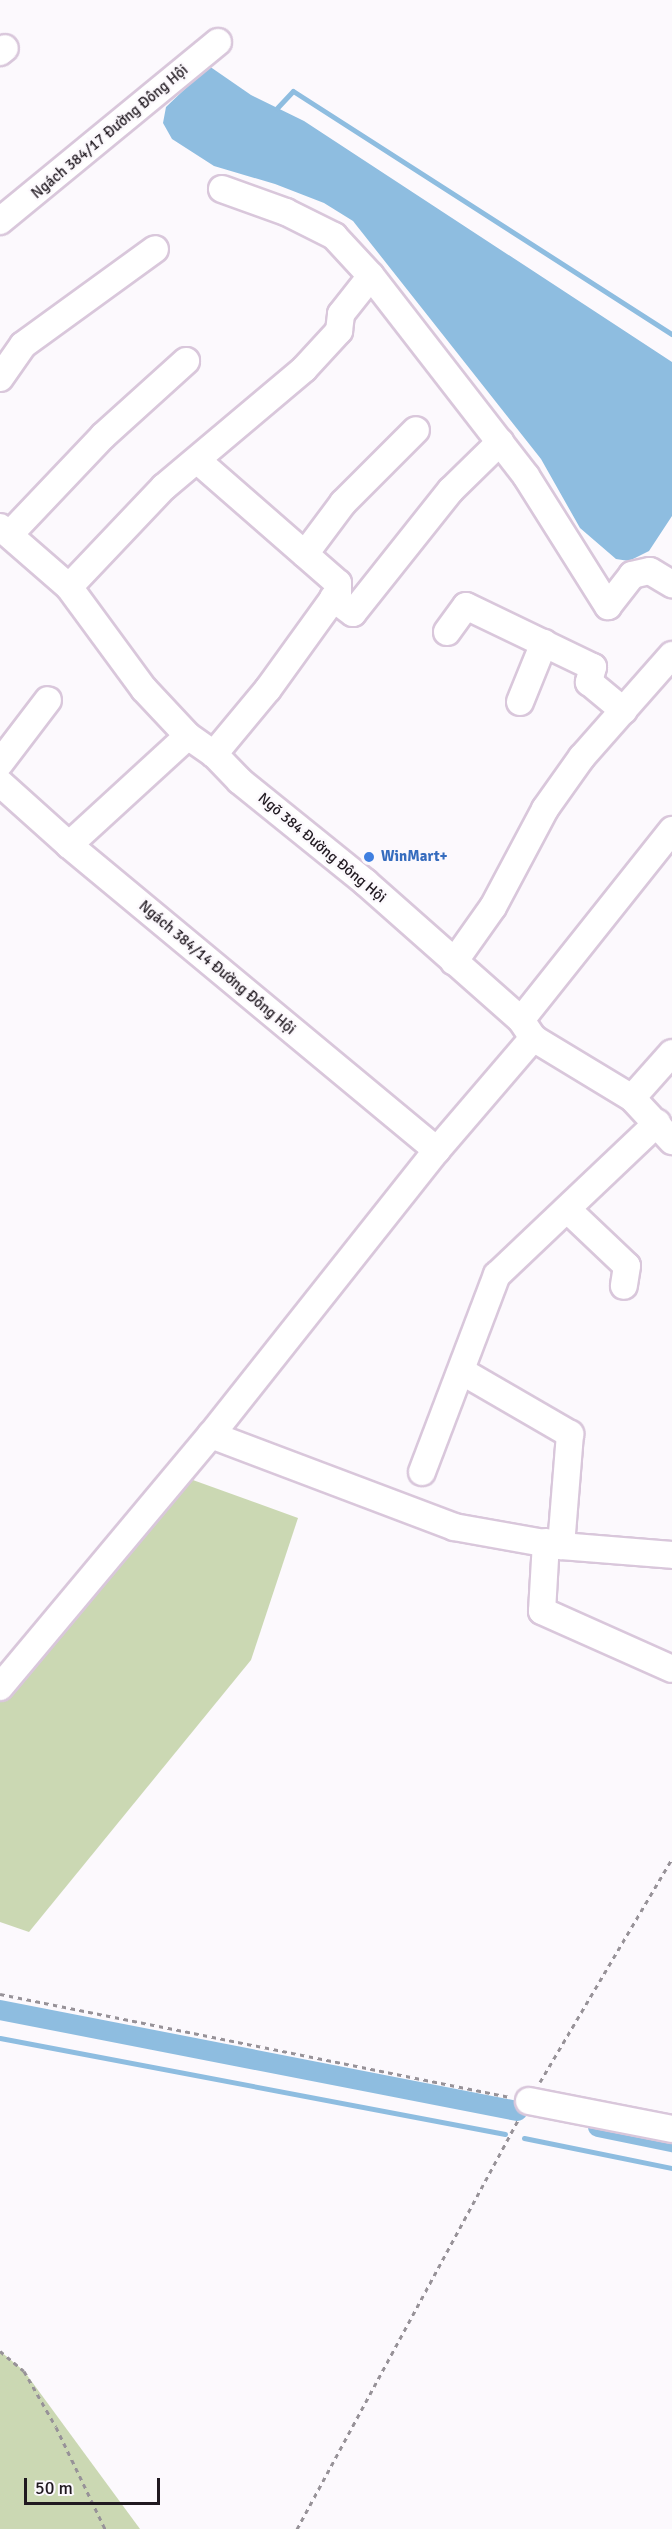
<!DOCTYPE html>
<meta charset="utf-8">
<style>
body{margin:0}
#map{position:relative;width:672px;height:2529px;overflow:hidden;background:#fcf9fd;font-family:Signika,sans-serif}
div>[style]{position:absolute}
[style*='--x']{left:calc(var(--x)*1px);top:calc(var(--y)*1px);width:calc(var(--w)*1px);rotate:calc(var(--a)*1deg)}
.green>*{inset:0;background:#cbd8b3}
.water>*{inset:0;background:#8ebde0}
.stream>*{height:5px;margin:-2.5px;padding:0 2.5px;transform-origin:2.5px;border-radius:2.5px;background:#8ebde0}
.canal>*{height:20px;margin:-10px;padding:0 10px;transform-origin:10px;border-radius:10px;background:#8ebde0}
.path>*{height:3px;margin-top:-1.5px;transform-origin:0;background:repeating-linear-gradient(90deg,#979298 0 4.5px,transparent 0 9px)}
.roads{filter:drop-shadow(2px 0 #d9c7db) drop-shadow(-2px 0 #d9c7db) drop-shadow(0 2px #d9c7db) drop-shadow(0 -2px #d9c7db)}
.minor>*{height:26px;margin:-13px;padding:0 13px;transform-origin:13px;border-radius:13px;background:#fff}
.dots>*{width:16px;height:16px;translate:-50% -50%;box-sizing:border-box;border:3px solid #fcf9fd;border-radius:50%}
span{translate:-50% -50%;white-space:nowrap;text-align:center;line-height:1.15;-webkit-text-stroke:5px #fcf9fd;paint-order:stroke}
.street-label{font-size:15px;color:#201920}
.shop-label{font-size:15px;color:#366cbe;font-weight:700}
.left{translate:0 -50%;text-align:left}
.scale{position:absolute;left:24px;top:2478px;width:136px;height:27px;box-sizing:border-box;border:3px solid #201920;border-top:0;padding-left:8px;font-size:18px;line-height:21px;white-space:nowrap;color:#201920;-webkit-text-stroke:4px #fcf9fd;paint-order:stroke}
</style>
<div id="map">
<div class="green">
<i style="clip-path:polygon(179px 1475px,298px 1518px,251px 1660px,29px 1932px,0 1922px,0 1687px)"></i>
<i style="clip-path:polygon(0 2351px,24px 2371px,140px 2529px,0 2529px)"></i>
</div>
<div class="water">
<i style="clip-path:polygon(209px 66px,251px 95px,304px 121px,672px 362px,672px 516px,649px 551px,629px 561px,616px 559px,580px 528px,541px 459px,353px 221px,324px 203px,275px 184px,214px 166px,172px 139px,163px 123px,166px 107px)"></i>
</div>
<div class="stream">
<i style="--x:277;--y:108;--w:23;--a:-47"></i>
<i style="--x:293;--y:91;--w:450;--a:32.7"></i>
<i style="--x:0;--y:2038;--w:514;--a:10.76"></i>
<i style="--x:524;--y:2138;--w:151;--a:11.5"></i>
</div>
<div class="canal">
<i style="--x:0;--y:2010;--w:527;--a:11.05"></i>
<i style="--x:598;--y:2127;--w:76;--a:11.5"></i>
</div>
<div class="path">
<i style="--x:0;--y:1994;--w:520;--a:11.42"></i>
<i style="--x:540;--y:2082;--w:259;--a:-59.4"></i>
<i style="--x:0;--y:2351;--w:31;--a:40"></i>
<i style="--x:24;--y:2371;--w:64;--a:60.3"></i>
<i style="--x:56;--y:2427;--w:113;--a:64.3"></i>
<i style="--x:297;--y:2529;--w:466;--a:-61.6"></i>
</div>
<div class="roads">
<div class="minor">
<i style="--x:0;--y:52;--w:6;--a:-39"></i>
<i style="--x:222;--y:189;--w:68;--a:19.8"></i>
<i style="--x:286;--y:212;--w:54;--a:26.6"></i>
<i style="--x:334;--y:236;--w:54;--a:47.2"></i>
<i style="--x:371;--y:276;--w:253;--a:52.2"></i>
<i style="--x:526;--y:476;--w:154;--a:57.8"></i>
<i style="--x:608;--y:606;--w:39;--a:-52"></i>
<i style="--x:632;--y:575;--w:18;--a:-13"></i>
<i style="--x:650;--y:571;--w:26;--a:31"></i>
<i style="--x:0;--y:221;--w:282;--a:-39.4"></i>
<i style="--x:0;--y:378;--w:40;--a:-55.1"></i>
<i style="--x:23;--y:345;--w:163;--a:-36"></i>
<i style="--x:197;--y:460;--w:187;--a:41.1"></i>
<i style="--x:338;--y:583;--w:9;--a:90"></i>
<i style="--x:338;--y:592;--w:120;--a:125.8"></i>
<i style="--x:268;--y:689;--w:85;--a:129.7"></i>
<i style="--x:0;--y:527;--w:91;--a:41"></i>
<i style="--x:69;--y:587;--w:127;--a:53.7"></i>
<i style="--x:144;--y:689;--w:64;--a:46.9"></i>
<i style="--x:188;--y:736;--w:32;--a:35"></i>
<i style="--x:214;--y:754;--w:37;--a:46"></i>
<i style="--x:240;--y:781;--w:161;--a:38.9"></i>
<i style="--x:365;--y:882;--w:208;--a:41.5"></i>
<i style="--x:521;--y:1020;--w:22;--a:56"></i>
<i style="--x:533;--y:1038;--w:116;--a:31.2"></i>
<i style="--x:632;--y:1098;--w:59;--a:47.1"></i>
<i style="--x:10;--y:534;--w:135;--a:-46.5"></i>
<i style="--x:103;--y:436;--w:112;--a:-42.1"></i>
<i style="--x:305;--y:554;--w:64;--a:-53.3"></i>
<i style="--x:343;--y:503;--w:103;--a:-45"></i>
<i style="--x:69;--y:587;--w:138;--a:-46.5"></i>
<i style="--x:164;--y:487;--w:183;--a:-40.1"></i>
<i style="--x:304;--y:369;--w:52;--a:-47.4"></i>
<i style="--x:339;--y:331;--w:17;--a:-83"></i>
<i style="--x:341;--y:314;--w:48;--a:-51.7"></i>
<i style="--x:333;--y:598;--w:25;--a:37"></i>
<i style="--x:353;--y:613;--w:157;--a:-51.5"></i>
<i style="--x:451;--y:490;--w:69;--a:-44.4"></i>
<i style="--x:447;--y:632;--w:32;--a:-54"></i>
<i style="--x:466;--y:606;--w:141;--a:25.7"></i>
<i style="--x:593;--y:667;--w:16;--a:105"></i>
<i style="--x:589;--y:682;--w:45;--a:39.6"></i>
<i style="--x:520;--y:702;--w:64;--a:-67.9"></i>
<i style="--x:0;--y:763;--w:79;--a:-52.7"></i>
<i style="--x:0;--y:783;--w:93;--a:41.9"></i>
<i style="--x:69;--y:845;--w:478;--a:39.7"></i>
<i style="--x:69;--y:845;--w:161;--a:-42.5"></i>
<i style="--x:454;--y:962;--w:67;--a:-54.7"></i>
<i style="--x:493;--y:907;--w:111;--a:-62"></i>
<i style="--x:545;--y:809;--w:64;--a:-54.6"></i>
<i style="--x:582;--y:757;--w:136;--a:-48.6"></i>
<i style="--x:521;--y:1020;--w:243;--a:-51.5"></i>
<i style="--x:632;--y:1098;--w:60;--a:-48.4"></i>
<i style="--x:568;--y:1210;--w:81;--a:43.5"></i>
<i style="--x:627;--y:1266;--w:20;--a:99"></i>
<i style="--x:463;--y:1372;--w:124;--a:30.1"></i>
<i style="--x:570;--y:1434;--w:112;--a:94.6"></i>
<i style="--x:211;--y:1435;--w:260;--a:20.7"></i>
<i style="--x:454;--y:1527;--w:109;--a:10.1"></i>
<i style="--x:561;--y:1546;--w:111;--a:4.6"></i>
<i style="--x:422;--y:1472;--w:211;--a:-69.2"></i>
<i style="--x:497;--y:1275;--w:221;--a:-43.5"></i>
<i style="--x:546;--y:1542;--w:69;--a:93.3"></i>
<i style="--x:542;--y:1611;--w:142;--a:24"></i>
<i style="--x:0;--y:1687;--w:329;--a:-50.1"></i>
<i style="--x:211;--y:1435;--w:364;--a:-51.6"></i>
<i style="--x:437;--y:1150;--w:148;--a:-49.4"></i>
<i style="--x:529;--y:2101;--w:146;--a:11.1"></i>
</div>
</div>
<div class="dots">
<i style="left:369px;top:857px;background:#3f7fe0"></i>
</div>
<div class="street-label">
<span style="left:110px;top:132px;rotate:-40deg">Ngách 384/17 Đường Đông Hội</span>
<span style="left:322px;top:848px;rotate:40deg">Ngõ 384 Đường Đông Hội</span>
<span style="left:217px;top:968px;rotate:40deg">Ngách 384/14 Đường Đông Hội</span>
</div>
<div class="shop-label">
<span class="left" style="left:381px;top:857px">WinMart+</span>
</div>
<div class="scale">50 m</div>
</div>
